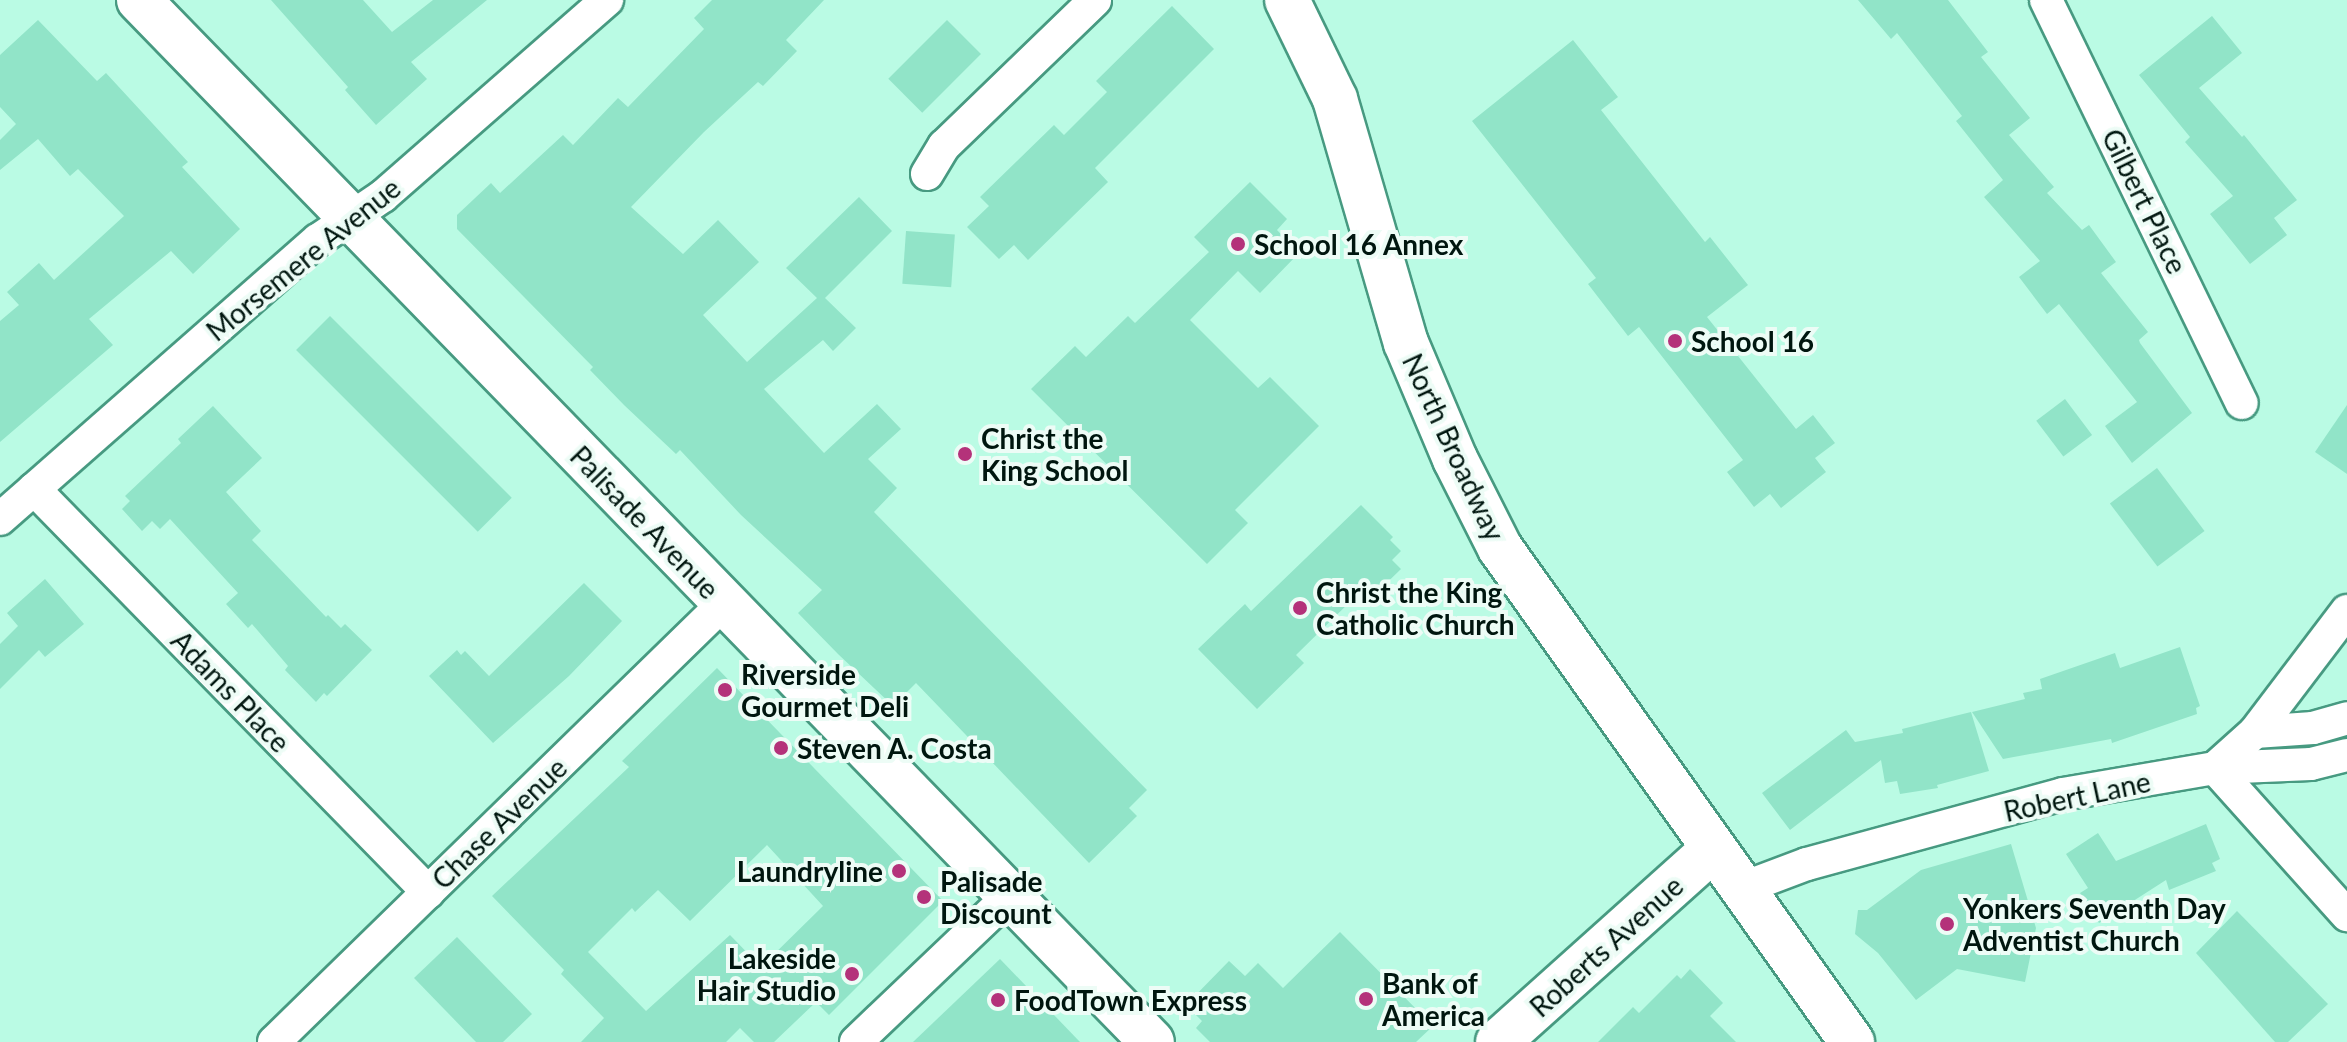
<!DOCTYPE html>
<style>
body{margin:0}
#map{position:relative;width:2347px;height:1042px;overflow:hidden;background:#bafbe4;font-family:Lato,sans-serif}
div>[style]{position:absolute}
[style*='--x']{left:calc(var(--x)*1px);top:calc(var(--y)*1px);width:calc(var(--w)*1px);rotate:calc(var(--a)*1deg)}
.building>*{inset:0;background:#91e4c8;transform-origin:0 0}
.roads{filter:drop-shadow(2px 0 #479a81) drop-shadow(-2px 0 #479a81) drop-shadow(0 2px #479a81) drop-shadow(0 -2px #479a81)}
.street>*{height:32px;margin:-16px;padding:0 16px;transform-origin:16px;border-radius:16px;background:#fff}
.secondary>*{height:44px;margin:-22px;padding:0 22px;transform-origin:22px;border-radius:22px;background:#fff}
.primary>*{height:44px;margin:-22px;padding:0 22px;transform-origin:22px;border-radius:22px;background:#fff}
.dots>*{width:22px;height:22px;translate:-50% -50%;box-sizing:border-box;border:4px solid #edfcf6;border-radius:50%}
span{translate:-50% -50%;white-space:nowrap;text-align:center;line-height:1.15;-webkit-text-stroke:8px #edfcf6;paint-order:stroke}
.street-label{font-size:28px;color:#00160f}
.poi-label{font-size:28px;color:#00160f;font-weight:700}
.left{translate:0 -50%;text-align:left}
.right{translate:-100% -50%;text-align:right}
</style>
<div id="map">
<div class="building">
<i style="clip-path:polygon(271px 0,363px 0,392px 32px,433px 0,487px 0,411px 62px,427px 79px,376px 125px,345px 90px,348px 87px)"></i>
<i style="clip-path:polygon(712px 0,824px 0,786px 40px,797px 51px,763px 86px,758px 82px,704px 132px,631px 207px,683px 254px,718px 220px,759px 262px,703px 315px,747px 362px,817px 298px,786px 268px,859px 197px,892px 231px,825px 298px,856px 328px,833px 351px,823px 340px,764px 389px,824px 453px,877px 404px,901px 429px,868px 459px,897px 488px,874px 512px,1147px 790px,1129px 808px,1137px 816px,1089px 863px,916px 683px,893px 706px,838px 654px,798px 613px,822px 590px,741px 515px,680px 450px,676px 454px,624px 405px,590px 370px,593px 367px,457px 229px,457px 215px,491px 183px,500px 193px,563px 135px,573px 145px,618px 98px,628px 107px,704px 29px,694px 18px)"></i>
<i style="clip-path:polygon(1858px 0,1948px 0,1988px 52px,1981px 57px,2030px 118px,2009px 135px,2054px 187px,2047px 193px,2082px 230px,2089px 225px,2116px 262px,2101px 273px,2148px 332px,2139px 340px,2140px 343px,2192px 413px,2132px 463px,2105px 426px,2137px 402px,2059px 304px,2047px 314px,2019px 277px,2040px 261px,1984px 197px,2003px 180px,1956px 121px,1962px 116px,1897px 33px,1891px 39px)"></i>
<i style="clip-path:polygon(1172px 6px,1214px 49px,1095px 168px,1108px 182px,1028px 260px,1014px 245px,999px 259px,967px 227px,989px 206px,980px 197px,1054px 125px,1064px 135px,1107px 92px,1096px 81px)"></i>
<i style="clip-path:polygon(2212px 16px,2242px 53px,2199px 88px,2242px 137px,2244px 135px,2297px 200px,2274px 218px,2287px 235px,2250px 264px,2210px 214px,2233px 196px,2185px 142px,2190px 137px,2139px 75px)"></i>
<i style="clip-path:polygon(38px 20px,97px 81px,106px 73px,188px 162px,182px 167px,240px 229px,193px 274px,171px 251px,89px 319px,113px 345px,0 442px,0 321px,19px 305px,7px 292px,39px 263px,54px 280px,124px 216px,78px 169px,70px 176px,38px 139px,0 170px,0 140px,16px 124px,0 107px,0 55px)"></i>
<i style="left:947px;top:20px;width:48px;height:83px;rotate:45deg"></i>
<i style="clip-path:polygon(1573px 40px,1618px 97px,1601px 110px,1705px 242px,1710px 237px,1748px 285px,1707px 317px,1796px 429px,1813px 415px,1835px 443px,1815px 458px,1826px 472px,1781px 508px,1770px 494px,1754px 507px,1727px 472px,1743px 460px,1639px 327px,1628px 336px,1588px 284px,1596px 278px,1472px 121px)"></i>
<i style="clip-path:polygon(1250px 182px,1287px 219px,1277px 230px,1299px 253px,1260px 293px,1238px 271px,1190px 320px,1258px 388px,1270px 377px,1319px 426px,1235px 510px,1248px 523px,1207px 564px,1031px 389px,1075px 346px,1086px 357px,1128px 316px,1135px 323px,1209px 252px,1194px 237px)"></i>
<i style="left:906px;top:231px;width:49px;height:53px;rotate:4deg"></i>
<i style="left:330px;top:316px;width:257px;height:48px;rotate:45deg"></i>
<i style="left:2065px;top:399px;width:45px;height:36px;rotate:53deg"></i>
<i style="clip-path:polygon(2347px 405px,2347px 474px,2315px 452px)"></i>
<i style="clip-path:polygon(213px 406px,262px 458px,226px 492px,261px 531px,252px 540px,326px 617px,328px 615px,341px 628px,345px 624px,372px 650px,327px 696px,324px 693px,316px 702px,285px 670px,288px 666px,252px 624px,248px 628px,226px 604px,238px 593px,170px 519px,160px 529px,152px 521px,142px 531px,122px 509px,130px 501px,125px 496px,181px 443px,178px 439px)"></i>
<i style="left:2157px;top:468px;width:79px;height:59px;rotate:53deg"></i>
<i style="clip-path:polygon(1361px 505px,1393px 537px,1390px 540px,1401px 551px,1392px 560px,1401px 569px,1368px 601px,1359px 593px,1296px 655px,1304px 663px,1257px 709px,1198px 649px,1245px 604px,1251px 611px)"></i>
<i style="clip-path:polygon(45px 579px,84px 624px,45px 657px,39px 650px,0 689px,0 644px,18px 626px,7px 613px)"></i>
<i style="clip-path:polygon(584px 583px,622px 621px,569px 676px,493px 743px,429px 676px,457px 650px,461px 655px,465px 651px,489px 676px)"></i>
<i style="clip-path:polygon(2180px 647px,2200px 706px,2196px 708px,2197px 714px,2112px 743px,2111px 739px,2003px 759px,1972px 712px,2025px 699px,2023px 693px,2042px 689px,2040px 679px,2115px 653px,2120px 668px)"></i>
<i style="clip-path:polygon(evenodd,717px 668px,943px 901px,829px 1015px,816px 1002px,774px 1042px,754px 1042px,740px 1028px,726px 1042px,581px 1042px,604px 1018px,561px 974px,564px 970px,492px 896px,629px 767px,622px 761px,717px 668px,767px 845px,823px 906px,761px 967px,730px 935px,646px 1011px,588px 952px,632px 908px,635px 912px,658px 890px,690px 921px,767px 845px)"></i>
<i style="clip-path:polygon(1971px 712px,1989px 771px,1937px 785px,1938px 788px,1900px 794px,1897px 781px,1885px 783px,1881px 760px,1790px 830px,1762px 793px,1846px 730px,1855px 742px,1903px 733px,1902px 729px)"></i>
<i style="clip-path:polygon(2206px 824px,2220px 859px,2212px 863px,2216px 871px,2169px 890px,2166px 880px,2099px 923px,2080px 893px,2088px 888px,2066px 854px,2098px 833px,2116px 861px)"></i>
<i style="clip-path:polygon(2011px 844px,2036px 928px,2025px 982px,1957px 969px,1916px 1000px,1878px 953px,1855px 934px,1858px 910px,1867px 910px,1921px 870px)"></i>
<i style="clip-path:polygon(2237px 911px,2328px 1004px,2288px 1042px,2275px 1042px,2196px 953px)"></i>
<i style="clip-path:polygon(1340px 932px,1433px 1026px,1416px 1042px,1210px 1042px,1196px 1028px,1202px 1021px,1186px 1005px,1229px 961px,1245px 976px,1258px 963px,1283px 988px)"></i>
<i style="clip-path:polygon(457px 937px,532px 1014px,503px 1042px,476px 1042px,414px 978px)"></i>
<i style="clip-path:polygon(1000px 959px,1080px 1042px,913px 1042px)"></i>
<i style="clip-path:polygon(1690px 969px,1723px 1003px,1710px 1016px,1736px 1042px,1598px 1042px,1633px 1007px,1639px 1013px,1677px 975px,1681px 979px)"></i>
</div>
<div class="roads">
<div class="street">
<i style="--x:2046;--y:0;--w:448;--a:64.1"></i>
<i style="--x:927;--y:174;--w:33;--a:-59"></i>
<i style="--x:944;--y:146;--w:210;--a:-44"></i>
<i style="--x:34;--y:489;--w:564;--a:45.65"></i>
<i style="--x:0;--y:519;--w:423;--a:-41.3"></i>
<i style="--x:318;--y:240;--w:78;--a:-34.1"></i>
<i style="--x:383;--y:196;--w:298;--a:-41.2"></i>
<i style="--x:2255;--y:732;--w:58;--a:-3.9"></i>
<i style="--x:2313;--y:728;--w:35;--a:-16"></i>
<i style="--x:2215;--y:768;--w:198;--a:48.1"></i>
<i style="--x:2215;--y:768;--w:96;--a:-2.4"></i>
<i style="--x:2311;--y:764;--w:37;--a:-14"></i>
<i style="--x:1743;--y:888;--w:68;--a:-20.6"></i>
<i style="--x:1807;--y:864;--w:265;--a:-15.3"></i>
<i style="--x:2063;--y:794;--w:154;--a:-9.7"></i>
<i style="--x:2215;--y:768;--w:54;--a:-42"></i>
<i style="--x:2255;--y:732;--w:152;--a:-52.8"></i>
<i style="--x:274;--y:1042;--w:627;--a:-44.29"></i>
<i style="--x:856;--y:1042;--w:210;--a:-43.6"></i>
</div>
<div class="secondary">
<i style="--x:139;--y:0;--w:1453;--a:45.81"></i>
<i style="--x:1498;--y:1042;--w:289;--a:-41.9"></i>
</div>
<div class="primary">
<i style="--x:1287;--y:0;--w:110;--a:64.1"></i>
<i style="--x:1335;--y:99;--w:254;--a:73.8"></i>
<i style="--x:1406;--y:343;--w:126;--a:67.1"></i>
<i style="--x:1455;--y:459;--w:100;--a:63.2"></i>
<i style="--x:1500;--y:548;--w:607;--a:54.53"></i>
</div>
</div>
<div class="dots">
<i style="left:1238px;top:244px;background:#b4327a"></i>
<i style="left:1675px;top:341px;background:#b4327a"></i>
<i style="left:965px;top:454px;background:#b4327a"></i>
<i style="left:1300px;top:608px;background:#b4327a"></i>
<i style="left:725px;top:690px;background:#b4327a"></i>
<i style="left:781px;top:748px;background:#b4327a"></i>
<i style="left:899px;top:871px;background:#b4327a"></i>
<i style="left:924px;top:897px;background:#b4327a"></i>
<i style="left:1947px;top:924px;background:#b4327a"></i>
<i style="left:852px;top:974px;background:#b4327a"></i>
<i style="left:1366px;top:999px;background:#b4327a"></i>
<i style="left:998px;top:1000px;background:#b4327a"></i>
</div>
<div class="street-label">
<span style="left:2145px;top:201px;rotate:64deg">Gilbert Place</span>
<span style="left:303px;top:259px;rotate:-39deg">Morsemere Avenue</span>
<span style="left:1454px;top:447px;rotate:65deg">North Broadway</span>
<span style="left:645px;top:522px;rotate:46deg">Palisade Avenue</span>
<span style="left:231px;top:691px;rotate:46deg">Adams Place</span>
<span style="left:2077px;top:796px;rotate:-12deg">Robert Lane</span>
<span style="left:499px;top:823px;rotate:-44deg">Chase Avenue</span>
<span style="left:1606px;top:946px;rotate:-42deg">Roberts Avenue</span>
</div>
<div class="poi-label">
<span class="left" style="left:1254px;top:244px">School 16 Annex</span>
<span class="left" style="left:1691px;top:341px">School 16</span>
<span class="left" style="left:981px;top:454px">Christ the<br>King School</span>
<span class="left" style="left:1316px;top:608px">Christ the King<br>Catholic Church</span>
<span class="left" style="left:741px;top:690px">Riverside<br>Gourmet Deli</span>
<span class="left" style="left:797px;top:748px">Steven A. Costa</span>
<span class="right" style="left:883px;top:871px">Laundryline</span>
<span class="left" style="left:940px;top:897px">Palisade<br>Discount</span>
<span class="left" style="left:1963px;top:924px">Yonkers Seventh Day<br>Adventist Church</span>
<span class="right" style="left:836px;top:974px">Lakeside<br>Hair Studio</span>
<span class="left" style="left:1382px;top:999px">Bank of<br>America</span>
<span class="left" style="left:1014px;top:1000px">FoodTown Express</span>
</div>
</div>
